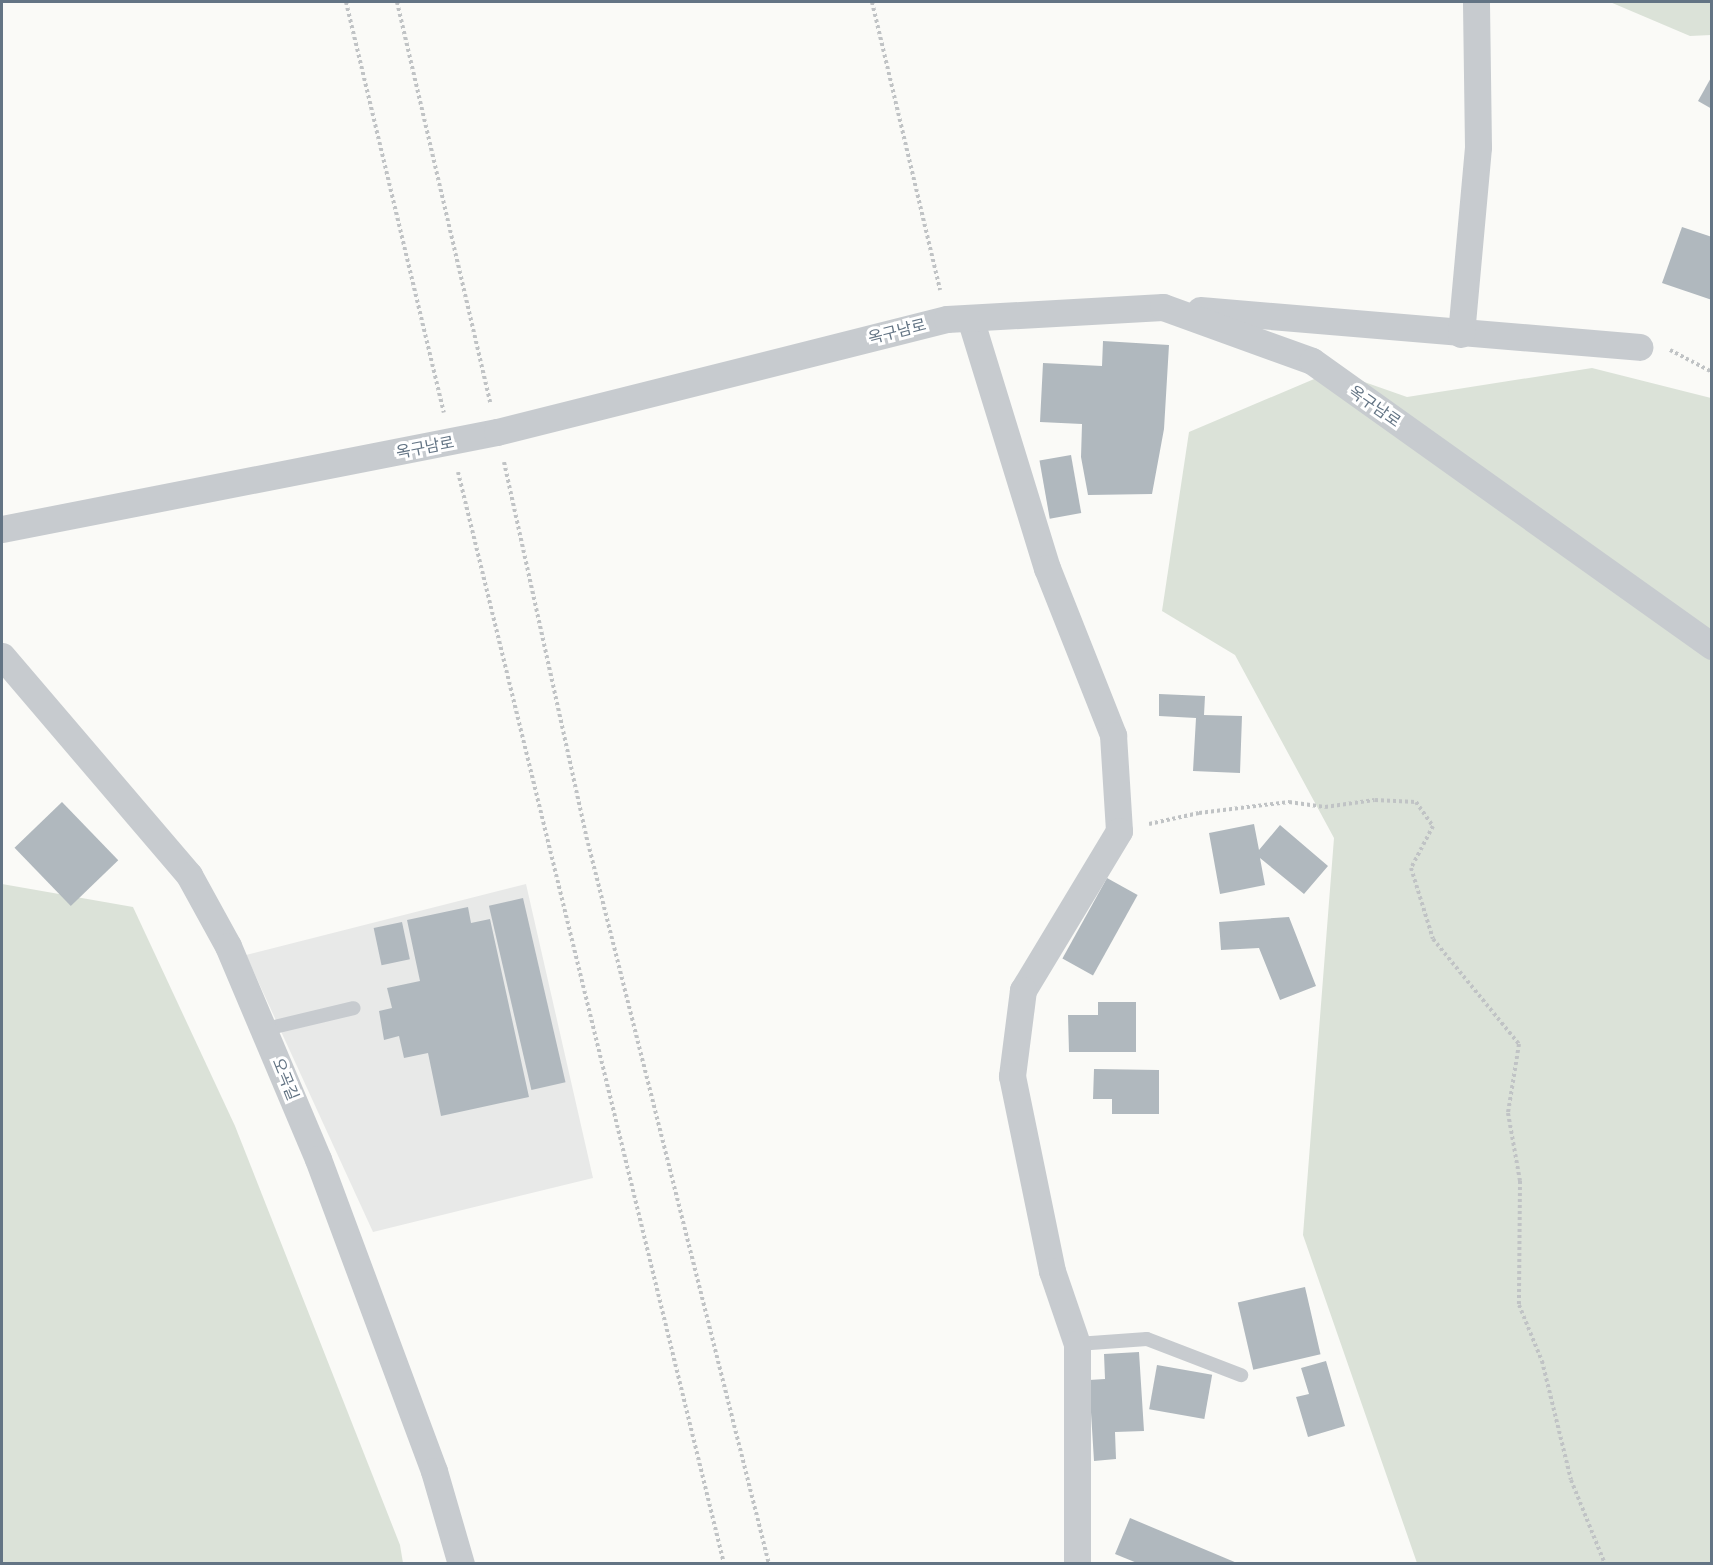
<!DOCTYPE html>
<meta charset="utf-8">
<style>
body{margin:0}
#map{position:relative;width:1713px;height:1565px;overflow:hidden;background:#fafaf7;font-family:Commissioner,"Noto Sans KR",sans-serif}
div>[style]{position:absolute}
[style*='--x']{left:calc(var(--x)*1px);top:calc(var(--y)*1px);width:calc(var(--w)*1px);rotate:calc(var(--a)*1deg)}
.built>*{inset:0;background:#e8e9e8}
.green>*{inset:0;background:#dbe2d8}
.building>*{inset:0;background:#b0b8be;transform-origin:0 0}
.path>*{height:4px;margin-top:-2px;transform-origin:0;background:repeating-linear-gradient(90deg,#c0c3c5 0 3px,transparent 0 6px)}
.service>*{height:14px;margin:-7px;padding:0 7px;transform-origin:7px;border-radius:7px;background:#c7cbcf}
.minor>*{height:27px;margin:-13.5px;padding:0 13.5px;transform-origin:13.5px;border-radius:13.5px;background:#c7cbcf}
span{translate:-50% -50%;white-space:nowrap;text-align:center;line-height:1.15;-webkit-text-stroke:6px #fff;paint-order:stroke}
.street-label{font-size:16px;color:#637484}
.frame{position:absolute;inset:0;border:3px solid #637484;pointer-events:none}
</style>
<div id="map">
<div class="built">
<i style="clip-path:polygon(526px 884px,593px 1178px,373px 1232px,246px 955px)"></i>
</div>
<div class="green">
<i style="clip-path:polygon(1610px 2px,1711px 2px,1711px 35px,1690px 36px)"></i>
<i style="clip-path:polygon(1592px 368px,1711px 398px,1711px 1563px,1417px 1563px,1303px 1235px,1334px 838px,1235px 655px,1162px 611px,1189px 432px,1333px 371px,1407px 397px)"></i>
<i style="clip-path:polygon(2px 884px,133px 907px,235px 1126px,400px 1545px,403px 1563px,2px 1563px)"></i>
</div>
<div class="building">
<i style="clip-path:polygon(1712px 76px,1712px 109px,1698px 101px)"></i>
<i style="clip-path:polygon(1682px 227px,1712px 237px,1712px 300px,1662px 283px)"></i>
<i style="clip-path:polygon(1103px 341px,1169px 345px,1164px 429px,1152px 494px,1088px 495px,1081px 457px,1082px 424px,1040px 422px,1043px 363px,1102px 366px)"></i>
<i style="left:1071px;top:455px;width:59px;height:32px;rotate:80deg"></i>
<i style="clip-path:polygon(1159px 694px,1205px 696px,1204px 715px,1242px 716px,1240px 773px,1193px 771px,1196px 718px,1159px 716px)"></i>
<i style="left:62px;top:802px;width:81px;height:66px;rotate:46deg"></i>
<i style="clip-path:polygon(1254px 824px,1259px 850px,1280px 825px,1328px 866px,1304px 894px,1260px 858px,1265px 885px,1220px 894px,1209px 833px)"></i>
<i style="left:1107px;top:878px;width:35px;height:92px;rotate:29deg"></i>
<i style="left:523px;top:898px;width:189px;height:35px;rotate:77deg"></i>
<i style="clip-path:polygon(468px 907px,471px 923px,490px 919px,529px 1097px,441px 1116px,428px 1053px,404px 1058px,399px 1036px,384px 1040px,379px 1011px,392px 1008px,387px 988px,420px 981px,407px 920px)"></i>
<i style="clip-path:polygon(1289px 917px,1316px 986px,1280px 1000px,1259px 948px,1221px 950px,1219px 922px)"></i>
<i style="left:402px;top:922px;width:38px;height:29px;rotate:78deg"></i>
<i style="clip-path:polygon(1098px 1002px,1136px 1002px,1136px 1052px,1069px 1052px,1068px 1015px,1098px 1015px)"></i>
<i style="clip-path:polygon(1094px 1069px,1159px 1070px,1159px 1114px,1112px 1114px,1112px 1099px,1093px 1099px)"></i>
<i style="left:1305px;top:1287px;width:69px;height:69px;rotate:77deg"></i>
<i style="clip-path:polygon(1139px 1352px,1144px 1431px,1115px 1432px,1116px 1459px,1094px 1461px,1089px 1380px,1105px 1379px,1104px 1354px)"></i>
<i style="clip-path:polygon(1326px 1361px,1345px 1426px,1308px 1437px,1296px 1397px,1309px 1394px,1301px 1368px)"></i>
<i style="left:1157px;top:1365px;width:56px;height:45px;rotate:10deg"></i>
<i style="clip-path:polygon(1130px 1518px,1237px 1563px,1137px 1563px,1115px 1554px)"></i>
</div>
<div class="path">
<i style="--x:346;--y:2;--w:422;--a:76.6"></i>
<i style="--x:397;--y:2;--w:411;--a:76.9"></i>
<i style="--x:872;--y:2;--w:296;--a:76.7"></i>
<i style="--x:1670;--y:350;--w:47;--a:27.6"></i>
<i style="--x:504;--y:462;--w:390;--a:77.6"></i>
<i style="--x:588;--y:843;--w:743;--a:75.91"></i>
<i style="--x:458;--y:472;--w:1124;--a:76.31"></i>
<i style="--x:1149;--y:824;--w:51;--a:-12.4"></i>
<i style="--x:1199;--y:813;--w:91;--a:-7"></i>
<i style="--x:1289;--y:802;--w:36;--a:8"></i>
<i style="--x:1325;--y:807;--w:50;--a:-8"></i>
<i style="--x:1375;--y:800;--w:41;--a:2.8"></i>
<i style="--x:1416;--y:802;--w:29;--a:55"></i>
<i style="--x:1433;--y:826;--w:47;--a:117.6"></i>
<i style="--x:1411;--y:868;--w:74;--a:72.8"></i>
<i style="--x:1433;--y:939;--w:136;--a:50.7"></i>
<i style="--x:1519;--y:1044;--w:70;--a:99.1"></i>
<i style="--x:1508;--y:1113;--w:69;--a:80"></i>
<i style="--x:1520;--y:1181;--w:124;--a:90.5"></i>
<i style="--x:1519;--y:1305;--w:61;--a:67.7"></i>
<i style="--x:1542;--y:1361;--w:122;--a:76.3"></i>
<i style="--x:1571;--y:1480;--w:91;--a:68"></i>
</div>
<div class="service">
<i style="--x:266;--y:1029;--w:90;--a:-13.4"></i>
<i style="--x:1077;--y:1344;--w:70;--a:-4.1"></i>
<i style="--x:1147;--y:1339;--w:101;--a:21"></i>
</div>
<div class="minor">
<i style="--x:1200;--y:310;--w:441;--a:4.8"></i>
<i style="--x:970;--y:318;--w:262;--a:72.9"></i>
<i style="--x:1047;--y:568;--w:180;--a:68.4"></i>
<i style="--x:1113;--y:735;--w:96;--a:86.4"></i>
<i style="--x:1119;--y:831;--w:186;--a:121.1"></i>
<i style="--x:1023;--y:990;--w:87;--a:97.3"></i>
<i style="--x:1012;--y:1076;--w:199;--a:78.4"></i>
<i style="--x:1052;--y:1271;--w:77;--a:71.1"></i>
<i style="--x:1077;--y:1344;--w:220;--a:90"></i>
<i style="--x:1461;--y:334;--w:188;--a:-84.8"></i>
<i style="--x:1478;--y:147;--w:145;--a:-90.8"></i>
<i style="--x:2;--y:529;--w:504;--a:-11.09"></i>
<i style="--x:497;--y:432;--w:464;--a:-14.1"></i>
<i style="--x:947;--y:319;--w:216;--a:-3.2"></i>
<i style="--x:1163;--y:307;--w:158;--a:19.9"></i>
<i style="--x:1312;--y:361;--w:491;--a:35.5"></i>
<i style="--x:2;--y:656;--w:288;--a:49.5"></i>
<i style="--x:189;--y:875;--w:81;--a:61.2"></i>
<i style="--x:228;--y:946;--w:231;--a:67.1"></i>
<i style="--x:318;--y:1159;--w:333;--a:69.6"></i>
<i style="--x:434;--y:1471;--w:97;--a:73.8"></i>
</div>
<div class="street-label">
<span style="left:897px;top:331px;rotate:-14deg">옥구남로</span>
<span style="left:1375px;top:406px;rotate:35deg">옥구남로</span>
<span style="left:425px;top:447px;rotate:-11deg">옥구남로</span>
<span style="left:286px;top:1079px;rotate:68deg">오곡길</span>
</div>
<div class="frame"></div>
</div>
